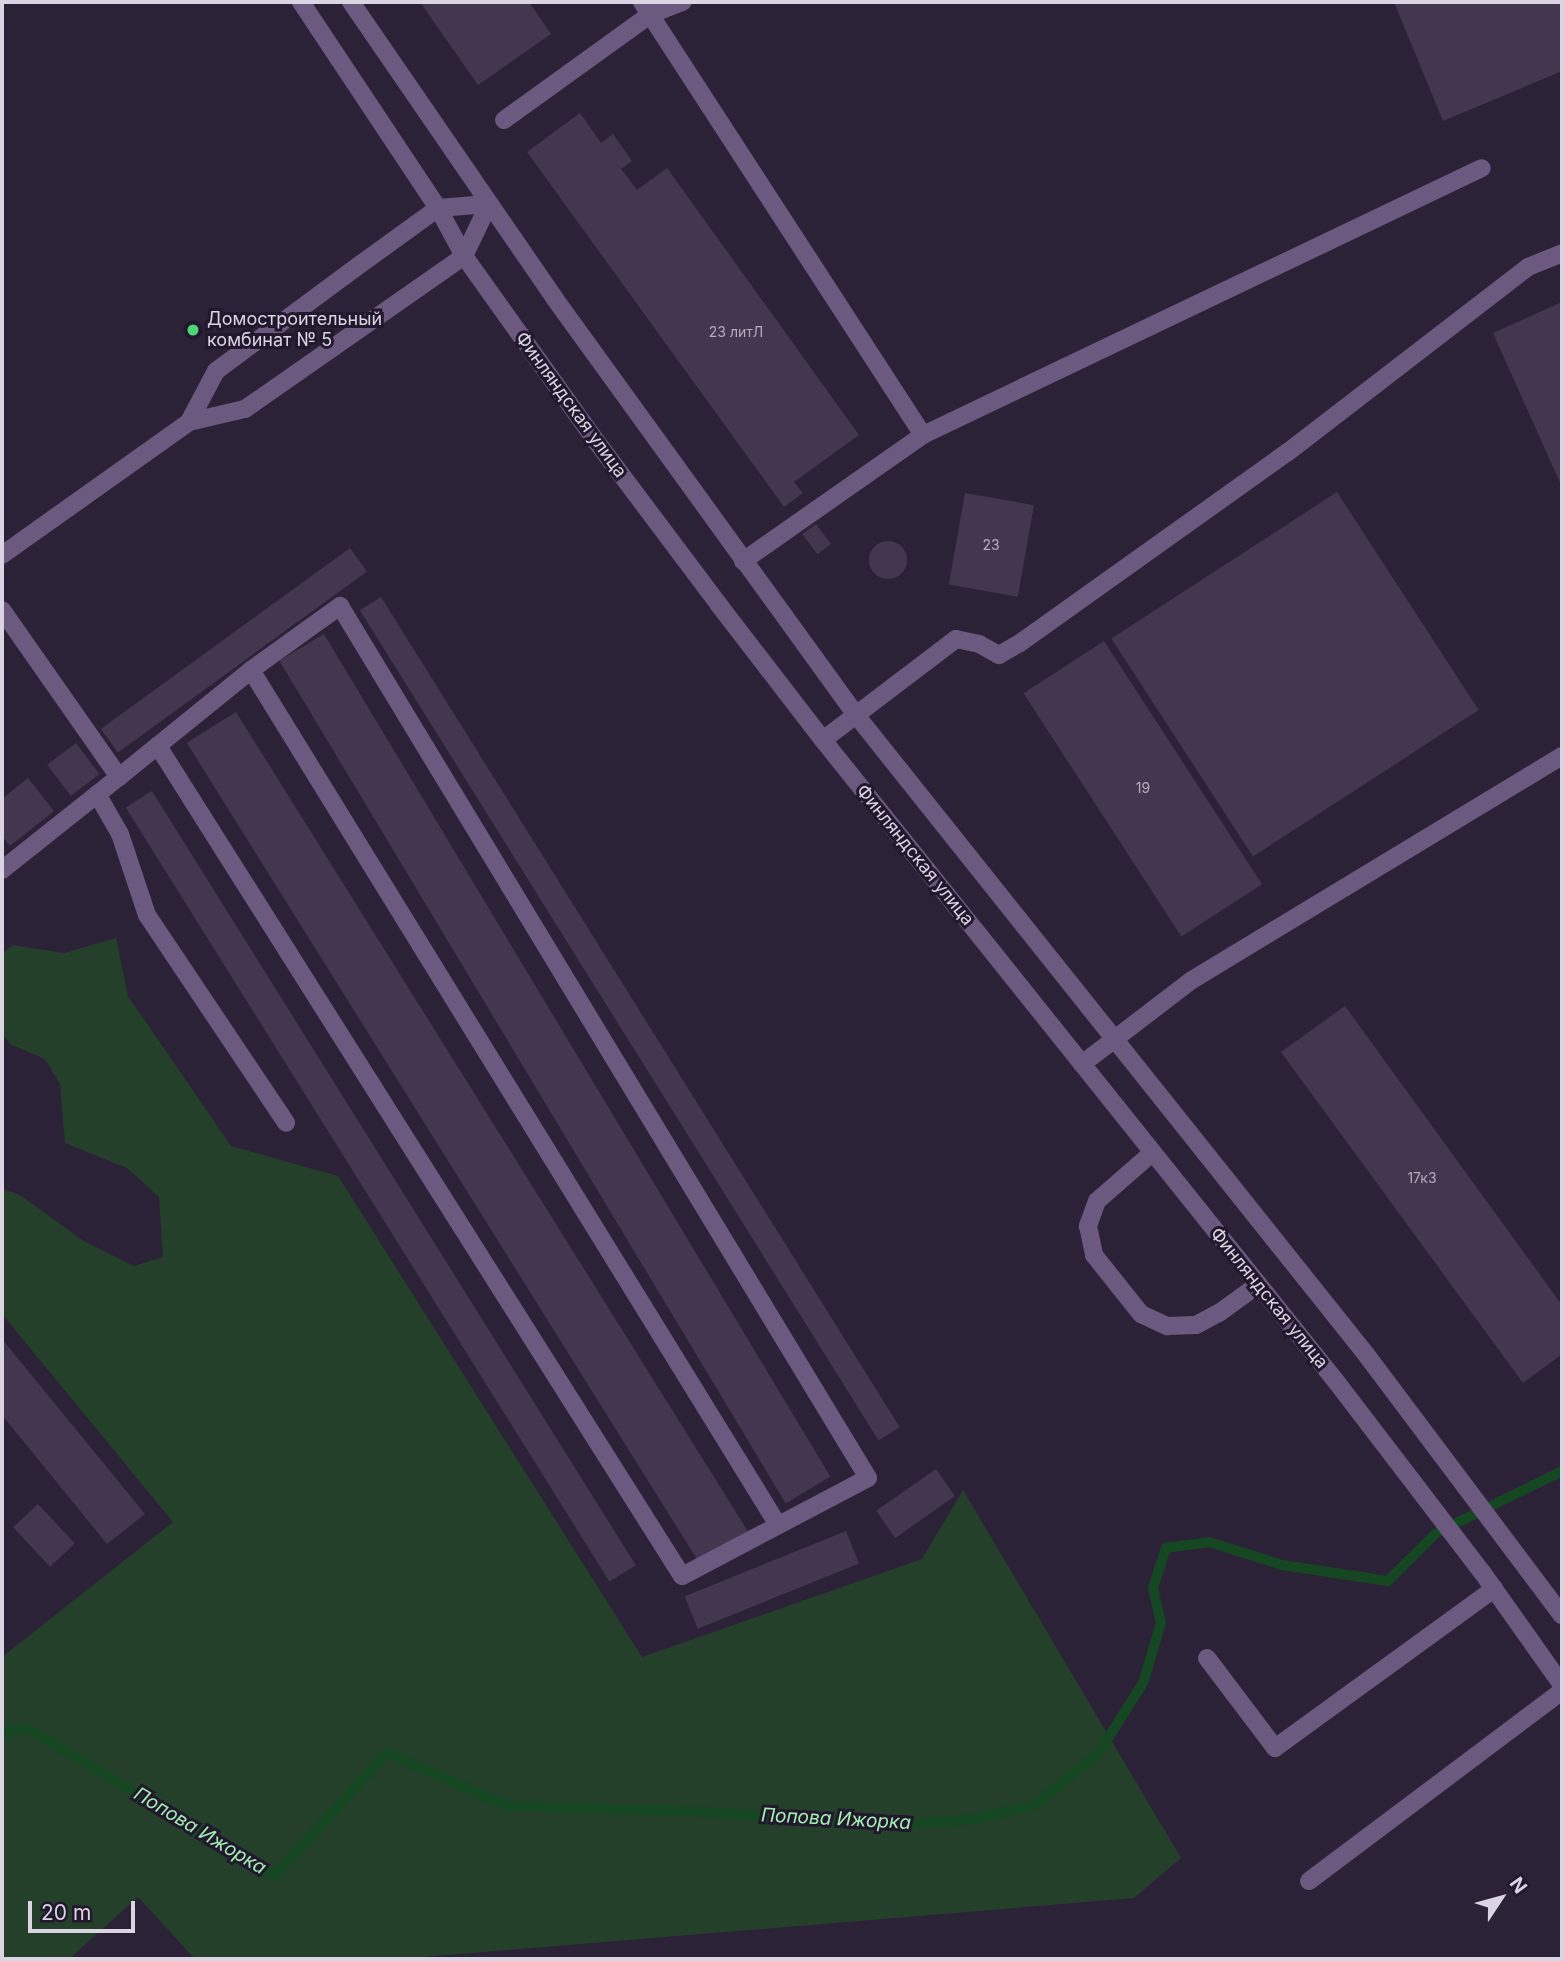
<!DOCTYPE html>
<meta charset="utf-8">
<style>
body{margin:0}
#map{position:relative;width:1564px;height:1961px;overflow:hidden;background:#2c2237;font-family:Inter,sans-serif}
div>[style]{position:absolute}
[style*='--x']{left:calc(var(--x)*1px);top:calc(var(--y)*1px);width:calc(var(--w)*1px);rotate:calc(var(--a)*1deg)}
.green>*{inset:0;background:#24402a}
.stream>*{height:10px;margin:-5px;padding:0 5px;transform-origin:5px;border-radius:5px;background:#154723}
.building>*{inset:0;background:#42374e;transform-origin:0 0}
.round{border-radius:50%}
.minor>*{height:18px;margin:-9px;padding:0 9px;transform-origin:9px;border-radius:9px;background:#6b597f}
.dots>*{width:19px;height:19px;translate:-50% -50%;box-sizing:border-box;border:4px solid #22182d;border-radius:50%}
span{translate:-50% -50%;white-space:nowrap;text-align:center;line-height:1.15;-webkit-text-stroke:6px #22182d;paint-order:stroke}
.number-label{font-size:14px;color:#b5adbe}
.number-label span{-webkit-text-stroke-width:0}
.poi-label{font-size:18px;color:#dbd4e3}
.left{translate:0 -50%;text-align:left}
.street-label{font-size:18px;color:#dbd4e3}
.water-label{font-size:19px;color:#a3eeb1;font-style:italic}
.frame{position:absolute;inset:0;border:4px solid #dbd4e3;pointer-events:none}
.north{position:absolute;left:1466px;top:1863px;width:70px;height:70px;-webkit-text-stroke:5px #22182d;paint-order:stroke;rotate:54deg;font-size:19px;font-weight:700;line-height:28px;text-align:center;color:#dbd4e3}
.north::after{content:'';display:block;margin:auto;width:24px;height:32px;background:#dbd4e3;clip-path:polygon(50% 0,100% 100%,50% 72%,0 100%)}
.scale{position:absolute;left:28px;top:1901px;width:107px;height:32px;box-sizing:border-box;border:4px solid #dbd4e3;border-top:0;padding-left:9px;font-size:21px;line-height:24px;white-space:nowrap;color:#dbd4e3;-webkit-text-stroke:5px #22182d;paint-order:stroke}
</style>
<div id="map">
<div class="green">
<i style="clip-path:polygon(116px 938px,128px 996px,231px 1146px,338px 1176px,642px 1657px,922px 1559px,963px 1490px,1181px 1858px,1134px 1898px,400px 1959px,195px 1959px,138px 1897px,69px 1959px,2px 1959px,2px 1657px,173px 1522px,2px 1314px,2px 1189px,20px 1195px,82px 1240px,134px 1266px,163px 1257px,159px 1197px,127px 1168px,65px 1143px,60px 1084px,45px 1059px,10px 1044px,2px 1033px,2px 954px,12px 945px,64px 953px)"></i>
</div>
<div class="stream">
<i style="--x:2;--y:1733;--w:25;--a:-11"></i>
<i style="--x:27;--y:1728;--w:288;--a:30.9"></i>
<i style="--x:274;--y:1876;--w:167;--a:-47.4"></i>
<i style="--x:387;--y:1753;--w:131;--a:23.8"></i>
<i style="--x:507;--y:1806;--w:198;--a:1.7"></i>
<i style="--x:705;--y:1812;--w:192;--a:3.9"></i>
<i style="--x:897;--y:1825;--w:79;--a:-4.3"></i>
<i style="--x:976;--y:1819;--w:62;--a:-14"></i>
<i style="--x:1036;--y:1804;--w:80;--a:-38.9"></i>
<i style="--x:1098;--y:1754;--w:84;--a:-57.6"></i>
<i style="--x:1143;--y:1683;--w:63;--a:-73.3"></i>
<i style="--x:1161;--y:1623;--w:36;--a:-103"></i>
<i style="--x:1153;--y:1588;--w:42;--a:-72"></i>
<i style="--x:1166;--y:1548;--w:43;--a:-7.9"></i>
<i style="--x:1209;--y:1542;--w:77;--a:17.5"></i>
<i style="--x:1282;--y:1565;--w:107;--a:8.6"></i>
<i style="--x:1388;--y:1581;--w:68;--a:-45"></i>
<i style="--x:1436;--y:1533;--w:140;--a:-26.2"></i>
</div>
<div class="building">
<i style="clip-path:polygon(420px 2px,529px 2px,551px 34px,478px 85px)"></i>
<i style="clip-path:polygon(1394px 2px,1562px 2px,1562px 71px,1443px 121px)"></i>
<i style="clip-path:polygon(580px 113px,601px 143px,613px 134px,632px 161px,621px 169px,637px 190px,667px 168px,859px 435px,794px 482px,803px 493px,784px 507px,527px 152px)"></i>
<i style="clip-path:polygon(1562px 302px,1562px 487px,1493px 333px)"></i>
<i style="left:1337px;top:492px;width:260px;height:269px;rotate:57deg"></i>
<i style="left:965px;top:493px;width:70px;height:93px;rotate:10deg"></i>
<i style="left:816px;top:524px;width:25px;height:17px;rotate:53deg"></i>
<i class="round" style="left:869px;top:541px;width:38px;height:38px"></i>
<i style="left:350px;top:548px;width:29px;height:308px;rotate:54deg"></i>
<i style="left:381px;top:597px;width:979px;height:25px;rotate:58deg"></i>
<i style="left:324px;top:634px;width:983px;height:52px;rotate:59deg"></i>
<i style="left:1104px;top:641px;width:290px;height:96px;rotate:57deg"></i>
<i style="left:236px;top:712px;width:966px;height:58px;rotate:58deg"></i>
<i style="left:76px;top:743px;width:39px;height:36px;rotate:53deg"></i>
<i style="clip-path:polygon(28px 778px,54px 811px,10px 846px,2px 836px,2px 799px)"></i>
<i style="left:152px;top:791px;width:913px;height:31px;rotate:58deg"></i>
<i style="clip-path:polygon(1345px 1006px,1562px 1305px,1562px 1354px,1523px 1383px,1281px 1052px)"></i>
<i style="clip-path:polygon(2px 1339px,145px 1514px,107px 1544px,2px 1415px)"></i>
<i style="left:936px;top:1469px;width:33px;height:73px;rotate:55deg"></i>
<i style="left:38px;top:1504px;width:54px;height:34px;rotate:47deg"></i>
<i style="left:846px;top:1531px;width:35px;height:174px;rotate:68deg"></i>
</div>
<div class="minor">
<i style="--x:301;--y:2;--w:247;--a:56.4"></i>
<i style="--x:438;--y:208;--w:55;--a:61.6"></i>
<i style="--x:464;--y:256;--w:227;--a:54.5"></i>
<i style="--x:596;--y:441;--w:205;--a:53.1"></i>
<i style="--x:719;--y:605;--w:170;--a:52.4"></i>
<i style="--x:823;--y:740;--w:820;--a:51.34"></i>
<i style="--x:1335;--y:1380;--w:242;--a:52.6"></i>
<i style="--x:1482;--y:1572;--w:138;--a:54.7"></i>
<i style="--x:351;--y:2;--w:360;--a:55.5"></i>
<i style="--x:555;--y:299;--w:513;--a:54.11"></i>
<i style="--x:856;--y:715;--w:816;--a:51.42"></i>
<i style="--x:1365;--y:1353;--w:328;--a:53.1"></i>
<i style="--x:642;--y:2;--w:516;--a:57.02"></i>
<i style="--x:504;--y:120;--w:181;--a:-35.8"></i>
<i style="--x:651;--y:14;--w:34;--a:-21"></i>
<i style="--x:189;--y:422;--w:58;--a:-62.1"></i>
<i style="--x:216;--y:371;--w:177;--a:-36.5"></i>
<i style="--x:358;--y:266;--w:99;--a:-35.9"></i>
<i style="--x:438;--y:208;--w:51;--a:-4.5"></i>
<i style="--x:2;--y:555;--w:229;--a:-35.4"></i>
<i style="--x:189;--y:422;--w:57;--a:-13.1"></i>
<i style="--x:245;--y:409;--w:267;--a:-34.9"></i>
<i style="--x:464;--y:256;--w:58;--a:-64.3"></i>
<i style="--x:743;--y:561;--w:220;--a:-35"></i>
<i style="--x:923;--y:435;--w:619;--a:-25.53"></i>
<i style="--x:2;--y:610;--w:204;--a:55"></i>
<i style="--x:119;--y:777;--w:170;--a:-39"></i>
<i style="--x:251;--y:670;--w:110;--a:-35.7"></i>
<i style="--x:340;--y:606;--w:1019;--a:58.8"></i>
<i style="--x:868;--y:1478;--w:210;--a:152.2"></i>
<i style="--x:682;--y:1576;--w:982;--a:-122.27"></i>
<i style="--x:251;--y:670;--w:1004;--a:58.35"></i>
<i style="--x:823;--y:740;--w:167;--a:-37.2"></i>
<i style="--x:956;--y:639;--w:24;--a:12"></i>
<i style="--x:979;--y:644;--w:23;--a:29"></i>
<i style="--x:999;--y:655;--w:24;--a:-30"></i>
<i style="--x:1020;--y:643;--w:329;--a:-35.5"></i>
<i style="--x:1288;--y:452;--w:303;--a:-37.6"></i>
<i style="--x:1528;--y:267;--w:37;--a:-22"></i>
<i style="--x:97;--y:794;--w:46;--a:60.1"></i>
<i style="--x:120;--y:834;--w:85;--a:71.6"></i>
<i style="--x:147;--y:915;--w:250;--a:56.2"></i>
<i style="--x:2;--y:870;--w:149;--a:-38.5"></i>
<i style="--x:1082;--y:1064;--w:138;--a:-37.4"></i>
<i style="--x:1192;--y:980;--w:433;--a:-31.2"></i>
<i style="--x:1152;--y:1153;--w:73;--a:138.9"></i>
<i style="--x:1097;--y:1201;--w:27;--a:110"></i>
<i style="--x:1088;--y:1226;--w:30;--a:78"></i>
<i style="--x:1094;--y:1255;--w:75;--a:51.5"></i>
<i style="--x:1141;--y:1314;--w:29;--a:25"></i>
<i style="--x:1167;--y:1326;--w:29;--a:-2"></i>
<i style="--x:1196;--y:1325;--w:26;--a:-28"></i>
<i style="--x:1219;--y:1313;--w:49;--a:-35.9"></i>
<i style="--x:1207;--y:1658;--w:113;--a:52.9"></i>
<i style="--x:1275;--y:1748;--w:271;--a:-36"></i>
<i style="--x:1309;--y:1881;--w:316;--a:-36.9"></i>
</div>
<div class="dots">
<i style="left:193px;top:330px;background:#4ed675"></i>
</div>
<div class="number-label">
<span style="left:736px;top:332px">23 литЛ</span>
<span style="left:991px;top:545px">23</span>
<span style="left:1143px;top:788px">19</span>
<span style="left:1422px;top:1178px">17к3</span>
</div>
<div class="poi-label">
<span class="left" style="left:207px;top:330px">Домостроительный<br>комбинат № 5</span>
</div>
<div class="street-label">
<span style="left:571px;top:405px;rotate:54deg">Финляндская улица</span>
<span style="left:915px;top:855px;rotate:51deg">Финляндская улица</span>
<span style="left:1269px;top:1298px;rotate:51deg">Финляндская улица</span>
</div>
<div class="water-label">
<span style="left:836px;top:1819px;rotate:3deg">Попова Ижорка</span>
<span style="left:200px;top:1831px;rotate:31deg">Попова Ижорка</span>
</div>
<div class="frame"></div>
<div class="north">N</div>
<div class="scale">20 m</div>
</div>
